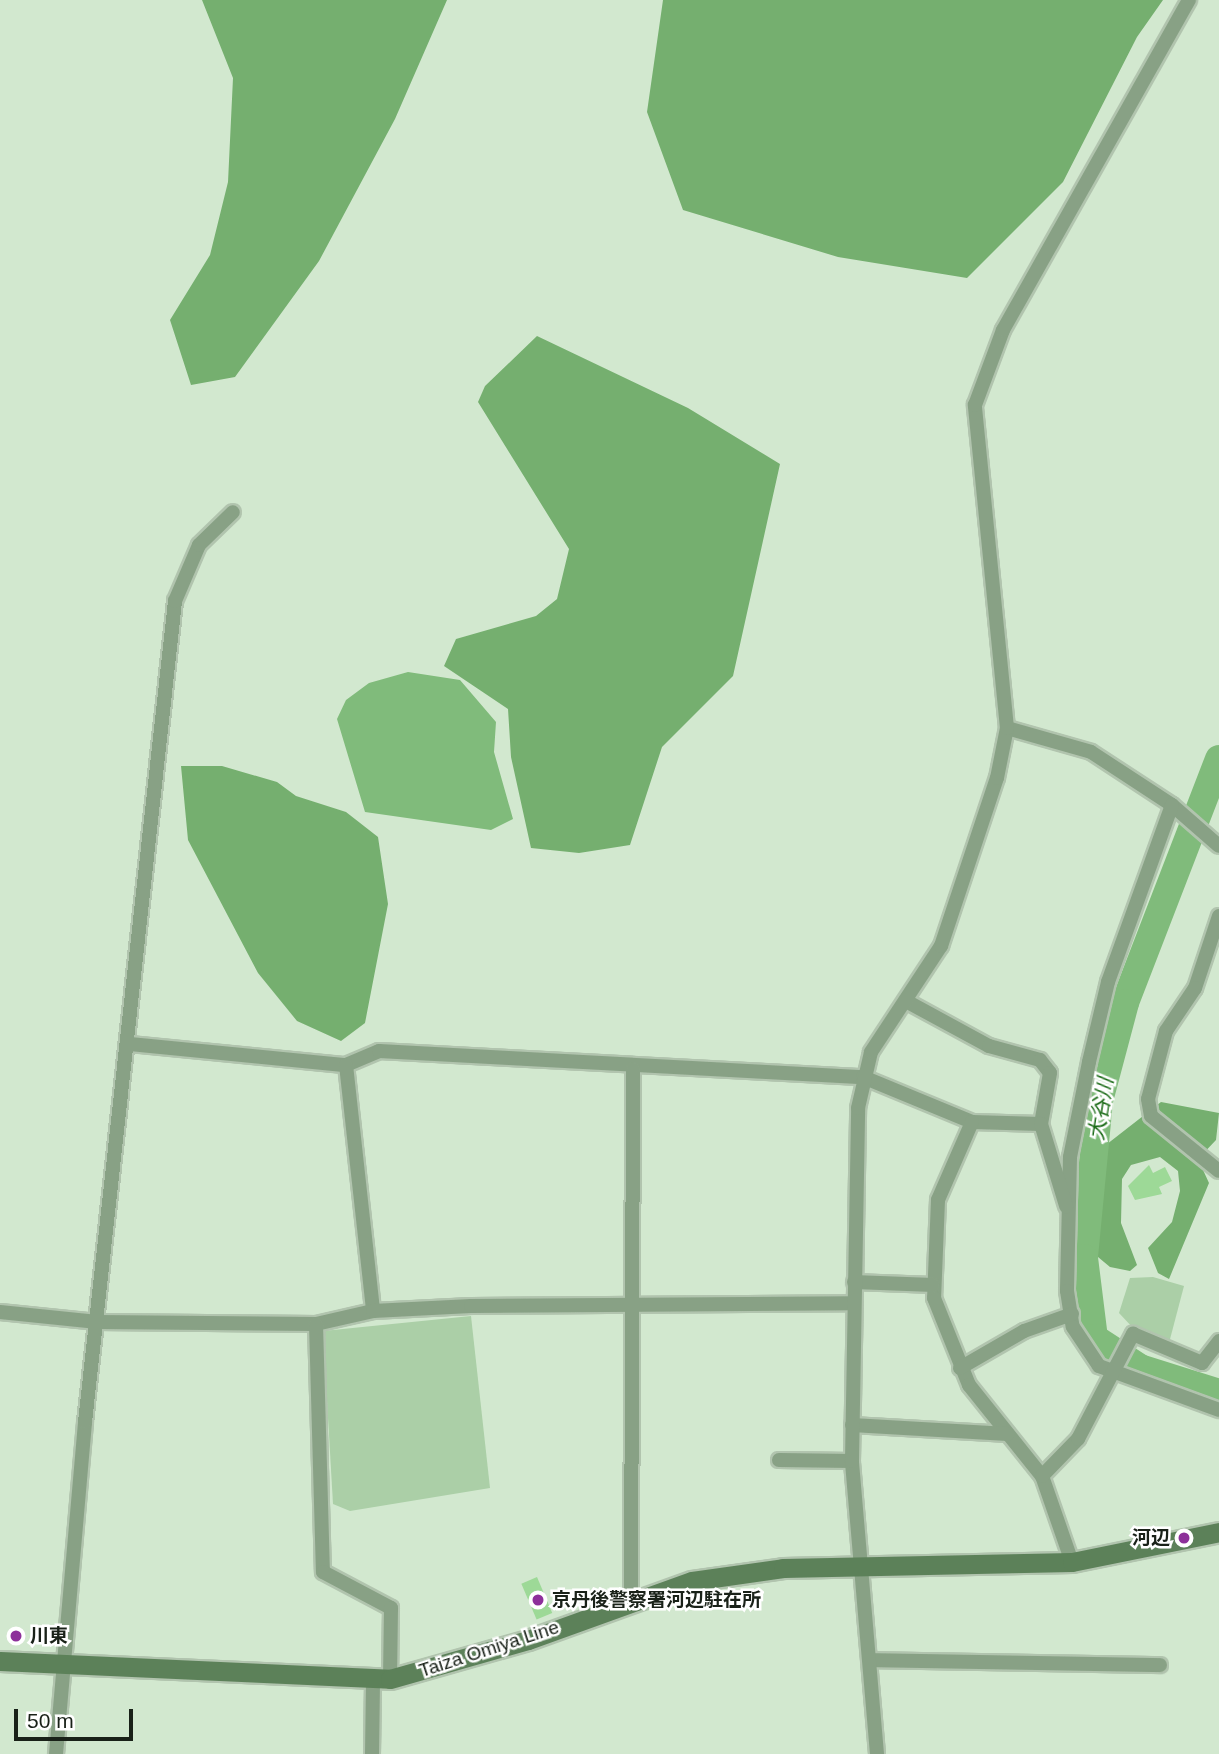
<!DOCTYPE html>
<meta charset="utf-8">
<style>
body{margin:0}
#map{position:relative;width:1219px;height:1754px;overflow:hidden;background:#d2e8cf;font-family:Helvetica,"Noto Sans JP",sans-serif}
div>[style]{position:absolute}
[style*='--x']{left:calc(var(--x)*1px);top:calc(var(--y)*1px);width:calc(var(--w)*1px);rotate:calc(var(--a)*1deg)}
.green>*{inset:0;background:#abcfa7}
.forest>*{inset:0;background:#75af6f}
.water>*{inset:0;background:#80bb7b}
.river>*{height:28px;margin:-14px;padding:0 14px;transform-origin:14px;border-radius:14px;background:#80bb7b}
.building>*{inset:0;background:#9dd997;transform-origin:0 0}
.roads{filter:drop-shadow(2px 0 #b1c4ae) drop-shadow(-2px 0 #b1c4ae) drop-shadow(0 2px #b1c4ae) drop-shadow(0 -2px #b1c4ae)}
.minor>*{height:14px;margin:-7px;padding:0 7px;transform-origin:7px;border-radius:7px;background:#88a185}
.secondary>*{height:19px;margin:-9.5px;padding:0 9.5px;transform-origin:9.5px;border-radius:9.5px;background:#5c8159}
.dots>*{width:19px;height:19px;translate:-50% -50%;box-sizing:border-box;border:4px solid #fff;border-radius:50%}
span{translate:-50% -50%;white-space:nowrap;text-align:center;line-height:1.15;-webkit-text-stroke:5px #fff;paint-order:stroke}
.poi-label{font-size:19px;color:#192118;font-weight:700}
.right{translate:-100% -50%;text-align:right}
.left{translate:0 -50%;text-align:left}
.street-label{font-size:19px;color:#192118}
.water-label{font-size:21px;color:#196a15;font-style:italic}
.scale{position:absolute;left:14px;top:1709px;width:119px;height:32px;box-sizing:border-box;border:4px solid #192118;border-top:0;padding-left:9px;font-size:21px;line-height:24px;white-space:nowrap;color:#192118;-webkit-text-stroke:5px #fff;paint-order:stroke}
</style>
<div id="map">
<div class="green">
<i style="clip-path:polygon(1153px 1277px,1184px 1286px,1169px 1343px,1134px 1329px,1119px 1313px,1130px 1278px)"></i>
<i style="clip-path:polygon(471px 1316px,490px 1488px,350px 1511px,333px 1504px,323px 1331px)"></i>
</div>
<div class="forest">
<i style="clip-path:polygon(202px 0,447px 0,395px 119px,319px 261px,235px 377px,191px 385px,170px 320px,210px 255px,228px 182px,233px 78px)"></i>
<i style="clip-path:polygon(663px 0,1163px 0,1137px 37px,1063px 182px,967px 278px,838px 257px,683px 210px,647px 112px)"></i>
<i style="clip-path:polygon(537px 336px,688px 408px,780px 464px,733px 676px,662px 747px,630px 845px,579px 853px,531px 848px,511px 757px,508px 709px,444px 666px,456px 639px,536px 616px,557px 599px,569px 549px,478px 402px,485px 386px)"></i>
<i style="clip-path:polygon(181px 766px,222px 766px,277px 782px,296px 796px,346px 812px,378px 837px,388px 904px,365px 1023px,341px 1041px,297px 1021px,258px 973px,188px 840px)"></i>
<i style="clip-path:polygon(1161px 1102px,1219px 1113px,1216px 1140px,1198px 1159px,1209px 1183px,1169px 1279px,1158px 1273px,1148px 1248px,1172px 1222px,1180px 1191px,1178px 1171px,1160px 1157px,1131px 1165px,1122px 1179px,1121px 1223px,1137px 1265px,1130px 1271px,1110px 1267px,1092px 1252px,1102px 1148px)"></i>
</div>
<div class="water">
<i style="clip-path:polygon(408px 672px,460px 680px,496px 722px,494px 752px,513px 819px,491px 830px,365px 812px,337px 719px,346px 700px,369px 683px)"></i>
</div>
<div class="river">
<i style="--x:1219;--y:759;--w:261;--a:111.1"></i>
<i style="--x:1125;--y:1003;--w:101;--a:104.9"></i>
<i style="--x:1099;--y:1101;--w:158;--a:95.5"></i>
<i style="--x:1084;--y:1258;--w:81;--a:82.9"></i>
<i style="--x:1094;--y:1338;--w:55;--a:33.1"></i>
<i style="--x:1140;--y:1368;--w:83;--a:17.6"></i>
</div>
<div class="building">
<i style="clip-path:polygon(1149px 1165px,1153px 1173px,1165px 1167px,1172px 1181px,1159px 1187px,1162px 1194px,1135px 1200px,1128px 1186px)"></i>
<i style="left:537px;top:1577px;width:39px;height:17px;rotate:67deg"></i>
</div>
<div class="roads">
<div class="minor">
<i style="--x:1007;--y:728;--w:87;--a:15.9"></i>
<i style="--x:1091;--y:752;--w:97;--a:33.2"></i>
<i style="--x:1172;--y:805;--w:62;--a:41.1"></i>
<i style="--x:1172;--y:805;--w:188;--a:109.9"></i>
<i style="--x:1108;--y:982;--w:82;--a:103.4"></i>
<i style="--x:1089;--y:1062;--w:97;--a:101.3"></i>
<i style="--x:1070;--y:1157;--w:134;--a:91.3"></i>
<i style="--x:1067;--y:1291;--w:36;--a:81"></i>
<i style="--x:1073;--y:1327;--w:47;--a:56.3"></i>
<i style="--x:1099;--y:1366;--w:128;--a:20.1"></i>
<i style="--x:1219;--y:916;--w:76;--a:108.4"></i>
<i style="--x:1195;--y:988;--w:52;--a:124"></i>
<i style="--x:1166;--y:1031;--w:70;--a:104.8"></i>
<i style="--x:1148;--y:1099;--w:17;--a:80"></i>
<i style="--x:1151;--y:1116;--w:87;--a:39"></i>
<i style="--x:906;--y:1001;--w:94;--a:28.5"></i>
<i style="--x:989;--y:1046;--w:53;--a:15.4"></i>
<i style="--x:1040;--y:1060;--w:16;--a:52"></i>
<i style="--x:1050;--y:1073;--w:52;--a:100"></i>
<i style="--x:130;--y:1044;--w:217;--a:5.6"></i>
<i style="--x:346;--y:1065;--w:36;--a:-23"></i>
<i style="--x:379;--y:1051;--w:485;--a:3.1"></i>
<i style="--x:863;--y:1077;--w:118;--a:22.4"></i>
<i style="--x:972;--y:1122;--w:69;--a:1.7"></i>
<i style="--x:1041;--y:1124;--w:86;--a:73"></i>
<i style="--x:346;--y:1065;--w:247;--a:83.7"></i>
<i style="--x:972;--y:1122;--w:85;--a:113.6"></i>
<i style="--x:938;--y:1200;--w:98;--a:92.3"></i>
<i style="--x:934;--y:1298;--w:94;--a:68.1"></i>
<i style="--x:969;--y:1385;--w:117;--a:51.3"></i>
<i style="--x:1042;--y:1476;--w:91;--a:70.8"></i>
<i style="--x:854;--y:1282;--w:79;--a:2.2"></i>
<i style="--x:0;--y:1312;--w:98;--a:5.9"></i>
<i style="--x:97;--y:1322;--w:219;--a:0.5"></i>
<i style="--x:316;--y:1324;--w:58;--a:-12.8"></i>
<i style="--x:373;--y:1311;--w:98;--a:-2.9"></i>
<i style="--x:471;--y:1306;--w:382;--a:-0.4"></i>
<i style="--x:316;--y:1324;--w:248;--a:88.4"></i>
<i style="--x:323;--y:1572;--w:77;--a:27.9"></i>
<i style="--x:391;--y:1608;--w:71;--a:90.8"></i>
<i style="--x:960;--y:1368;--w:74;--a:-30"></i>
<i style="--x:1024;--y:1331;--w:51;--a:-19.5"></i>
<i style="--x:852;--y:1425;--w:156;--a:3.3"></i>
<i style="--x:779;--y:1460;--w:73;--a:0.8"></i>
<i style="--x:1042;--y:1476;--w:52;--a:-45.8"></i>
<i style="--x:1078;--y:1439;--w:119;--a:-62.4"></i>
<i style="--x:1133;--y:1334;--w:75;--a:22.8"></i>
<i style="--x:1202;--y:1363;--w:28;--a:-52"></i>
<i style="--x:631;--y:1599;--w:530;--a:-89.78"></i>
<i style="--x:871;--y:1660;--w:289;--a:1"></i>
<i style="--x:56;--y:1754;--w:333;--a:-85"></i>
<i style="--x:85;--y:1422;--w:826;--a:-83.74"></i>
<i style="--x:175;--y:601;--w:61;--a:-66.8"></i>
<i style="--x:199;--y:545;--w:47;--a:-44.1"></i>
<i style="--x:372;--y:1754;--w:75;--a:-89.2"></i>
<i style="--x:877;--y:1754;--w:294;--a:-94.9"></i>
<i style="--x:852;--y:1461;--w:353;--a:-89"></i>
<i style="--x:858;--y:1108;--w:57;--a:-76.9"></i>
<i style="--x:871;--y:1052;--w:127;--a:-56.6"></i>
<i style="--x:941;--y:946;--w:177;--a:-71.6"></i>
<i style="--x:997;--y:778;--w:51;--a:-78.7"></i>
<i style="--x:1007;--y:728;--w:325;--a:-95.7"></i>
<i style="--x:975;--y:405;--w:80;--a:-69.5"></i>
<i style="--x:1003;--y:330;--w:379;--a:-60.6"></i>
</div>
<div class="secondary">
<i style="--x:0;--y:1661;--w:390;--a:2.6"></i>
<i style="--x:390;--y:1679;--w:143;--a:-15.8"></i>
<i style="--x:528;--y:1640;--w:174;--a:-19.8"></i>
<i style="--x:692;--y:1581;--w:92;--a:-8.1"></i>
<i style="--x:783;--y:1568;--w:289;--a:-1.2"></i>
<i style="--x:1072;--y:1562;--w:150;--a:-11.5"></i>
</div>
</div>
<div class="dots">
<i style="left:1184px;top:1538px;background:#8d309a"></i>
<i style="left:538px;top:1600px;background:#8d309a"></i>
<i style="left:16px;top:1636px;background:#8d309a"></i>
</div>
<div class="poi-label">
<span class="right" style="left:1170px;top:1538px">河辺</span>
<span class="left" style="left:552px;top:1600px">京丹後警察署河辺駐在所</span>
<span class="left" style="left:30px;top:1636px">川東</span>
</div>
<div class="street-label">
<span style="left:489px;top:1649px;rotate:-18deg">Taiza Omiya Line</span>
</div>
<div class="water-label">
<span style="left:1101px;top:1109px;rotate:-81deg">大谷川</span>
</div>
<div class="scale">50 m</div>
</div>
